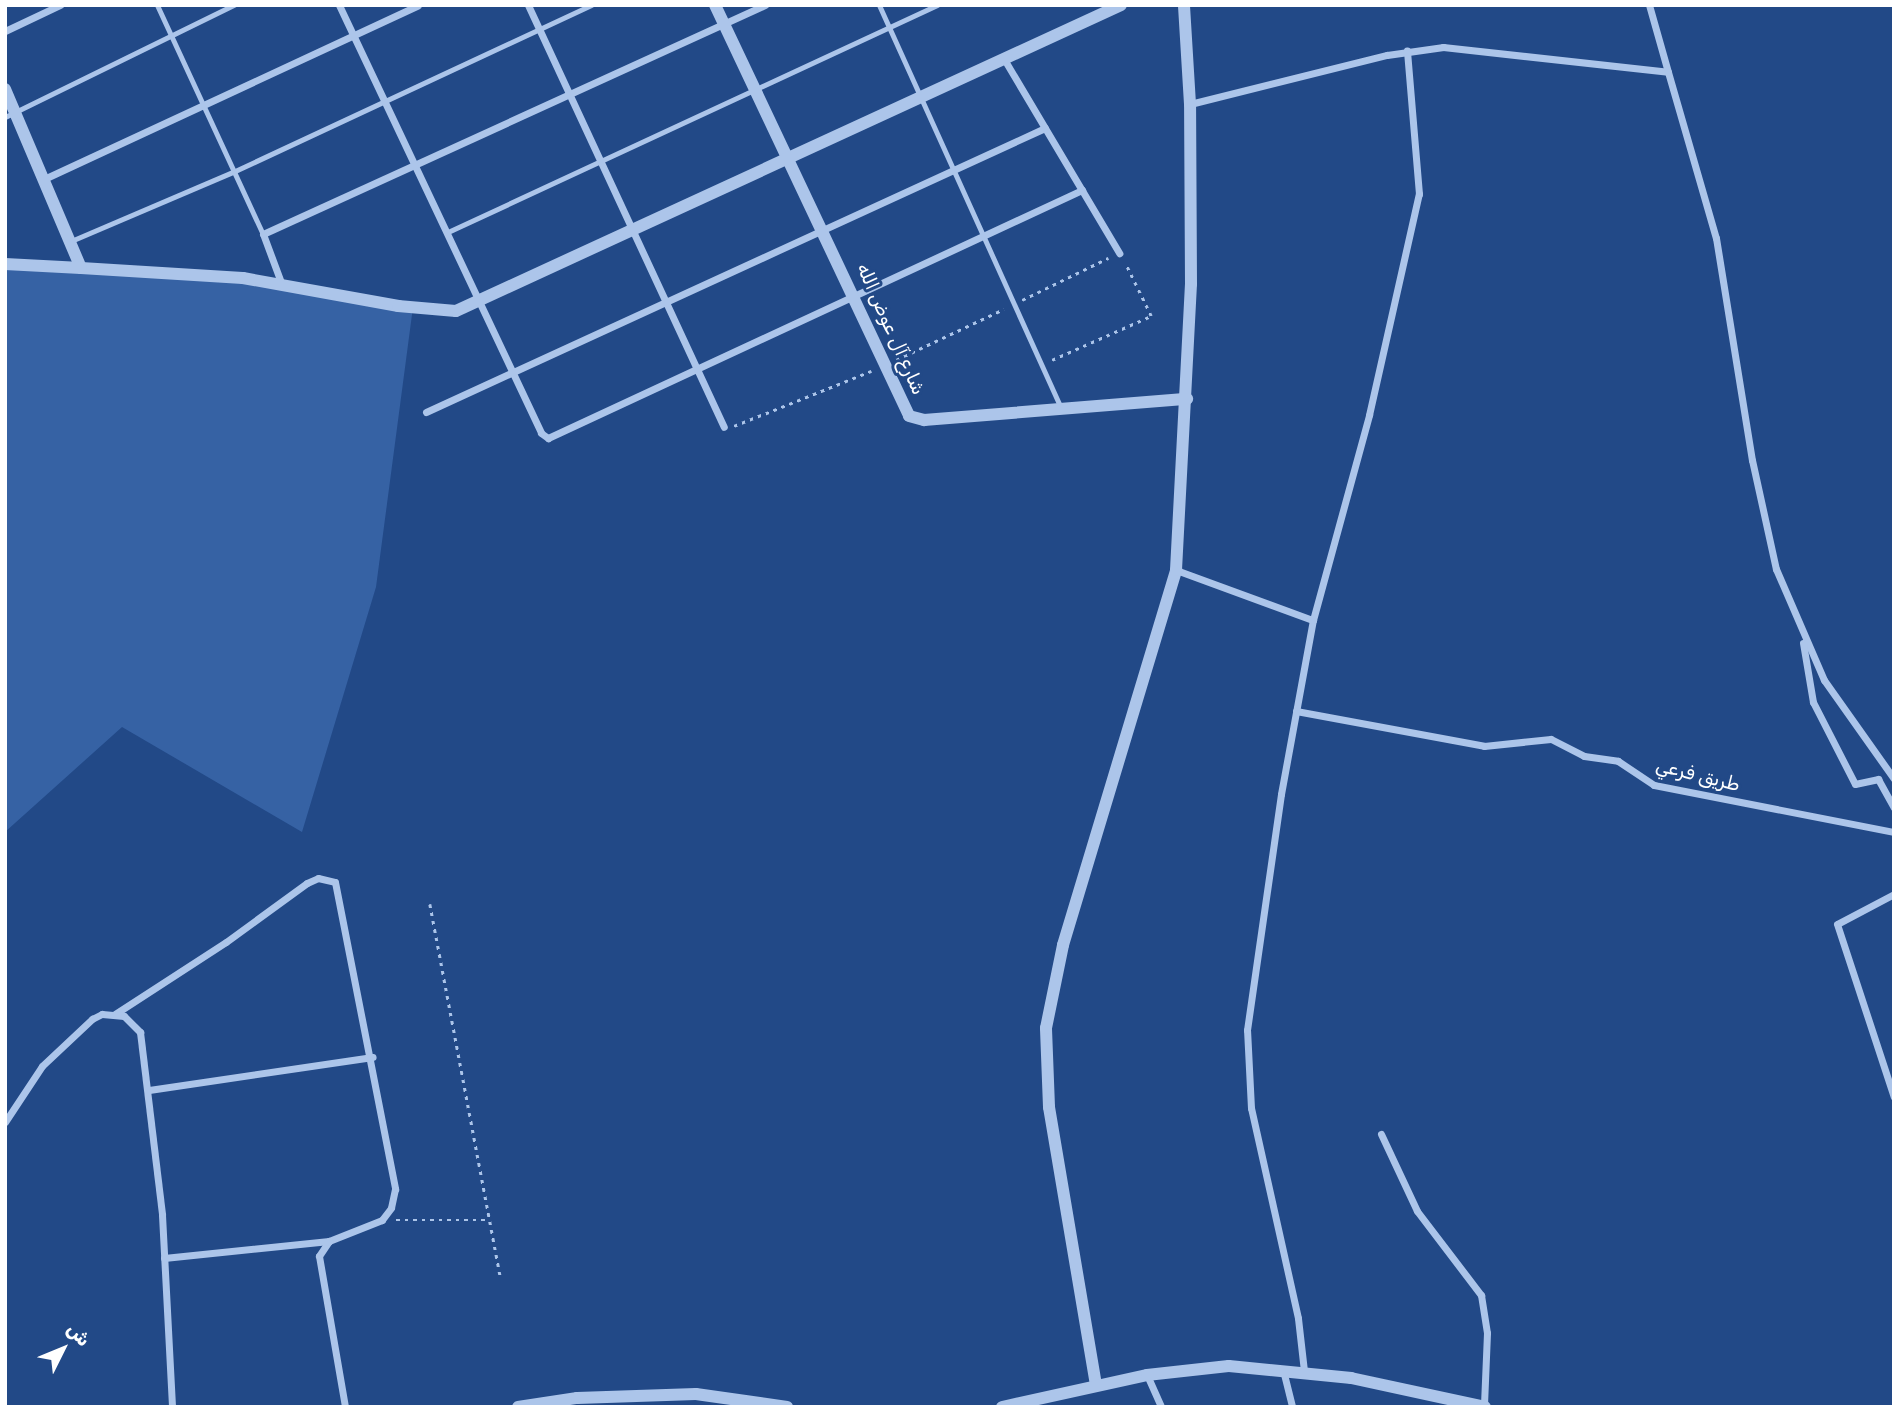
<!DOCTYPE html>
<meta charset="utf-8">
<style>
body{margin:0}
#map{position:relative;width:1899px;height:1412px;overflow:hidden;background:#224987;font-family:Rubik,Vazirmatn,sans-serif}
div>[style]{position:absolute}
[style*='--x']{left:calc(var(--x)*1px);top:calc(var(--y)*1px);width:calc(var(--w)*1px);rotate:calc(var(--a)*1deg)}
.green>*{inset:0;background:#3662a4}
.path>*{height:2.5px;margin-top:-1.25px;transform-origin:0;background:repeating-linear-gradient(90deg,#acc5ea 0 3.5px,transparent 0 8.5px)}
.service>*{height:5px;margin:-2.5px;padding:0 2.5px;transform-origin:2.5px;border-radius:2.5px;background:#acc5ea}
.minor>*{height:7px;margin:-3.5px;padding:0 3.5px;transform-origin:3.5px;border-radius:3.5px;background:#acc5ea}
.tertiary>*{height:12px;margin:-6px;padding:0 6px;transform-origin:6px;border-radius:6px;background:#acc5ea}
span{translate:-50% -50%;white-space:nowrap;text-align:center;line-height:1.15;-webkit-text-stroke:6px #224987;paint-order:stroke}
.street-label{font-size:19px;color:#fff}
.frame{position:absolute;inset:0;border:7px solid #fff;pointer-events:none}
.north{position:absolute;left:28px;top:1314px;width:70px;height:70px;-webkit-text-stroke:5px #224987;paint-order:stroke;rotate:47deg;font-size:19px;font-weight:700;line-height:28px;text-align:center;color:#fff}
.north::after{content:'';display:block;margin:auto;width:24px;height:32px;background:#fff;clip-path:polygon(50% 0,100% 100%,50% 72%,0 100%)}
</style>
<div id="map">
<div class="green">
<i style="clip-path:polygon(5px 265px,250px 281px,413px 307px,376px 587px,302px 832px,122px 727px,5px 832px)"></i>
</div>
<div class="path">
<i style="--x:1022;--y:300;--w:96;--a:-26"></i>
<i style="--x:896;--y:360;--w:119;--a:-25.3"></i>
<i style="--x:1052;--y:360;--w:108;--a:-24"></i>
<i style="--x:1151;--y:316;--w:59;--a:-116.1"></i>
<i style="--x:734;--y:426;--w:148;--a:-21.9"></i>
<i style="--x:430;--y:904;--w:382;--a:79.3"></i>
<i style="--x:396;--y:1220;--w:90;--a:0"></i>
</div>
<div class="service">
<i style="--x:157;--y:5;--w:252;--a:65.2"></i>
<i style="--x:879;--y:5;--w:443;--a:65.7"></i>
<i style="--x:5;--y:117;--w:255;--a:-26.1"></i>
<i style="--x:450;--y:231;--w:537;--a:-24.89"></i>
<i style="--x:71;--y:241;--w:178;--a:-23.1"></i>
<i style="--x:235;--y:171;--w:393;--a:-25"></i>
</div>
<div class="minor">
<i style="--x:339;--y:5;--w:473;--a:64.7"></i>
<i style="--x:541;--y:433;--w:9;--a:36"></i>
<i style="--x:548;--y:438;--w:589;--a:-24.91"></i>
<i style="--x:528;--y:5;--w:465;--a:65.1"></i>
<i style="--x:5;--y:31;--w:61;--a:-25.3"></i>
<i style="--x:1004;--y:59;--w:226;--a:59.3"></i>
<i style="--x:1668;--y:72;--w:173;--a:73.9"></i>
<i style="--x:1716;--y:238;--w:225;--a:80.8"></i>
<i style="--x:1752;--y:460;--w:112;--a:77.6"></i>
<i style="--x:1776;--y:569;--w:121;--a:66.6"></i>
<i style="--x:1824;--y:680;--w:121;--a:54.7"></i>
<i style="--x:1190;--y:104;--w:203;--a:-14"></i>
<i style="--x:1387;--y:55;--w:57;--a:-8.1"></i>
<i style="--x:1443;--y:47;--w:226;--a:6.3"></i>
<i style="--x:1668;--y:72;--w:70;--a:-105.8"></i>
<i style="--x:44;--y:179;--w:412;--a:-24.9"></i>
<i style="--x:282;--y:285;--w:54;--a:-110.4"></i>
<i style="--x:263;--y:234;--w:552;--a:-24.52"></i>
<i style="--x:426;--y:412;--w:681;--a:-24.65"></i>
<i style="--x:1176;--y:570;--w:146;--a:20.1"></i>
<i style="--x:1803;--y:643;--w:60;--a:80.4"></i>
<i style="--x:1813;--y:702;--w:92;--a:62.9"></i>
<i style="--x:1855;--y:784;--w:24;--a:-12"></i>
<i style="--x:1878;--y:779;--w:33;--a:61"></i>
<i style="--x:1296;--y:711;--w:191;--a:10.5"></i>
<i style="--x:1484;--y:746;--w:67;--a:-6"></i>
<i style="--x:1551;--y:739;--w:37;--a:27"></i>
<i style="--x:1584;--y:756;--w:34;--a:8"></i>
<i style="--x:1618;--y:761;--w:43;--a:33.7"></i>
<i style="--x:1654;--y:785;--w:245;--a:11.1"></i>
<i style="--x:1894;--y:894;--w:64;--a:152.2"></i>
<i style="--x:1837;--y:924;--w:182;--a:71.8"></i>
<i style="--x:115;--y:1014;--w:132;--a:-33"></i>
<i style="--x:226;--y:942;--w:100;--a:-36.1"></i>
<i style="--x:307;--y:883;--w:12;--a:-24"></i>
<i style="--x:318;--y:878;--w:17;--a:13"></i>
<i style="--x:335;--y:882;--w:313;--a:78.9"></i>
<i style="--x:395;--y:1189;--w:19;--a:102"></i>
<i style="--x:391;--y:1208;--w:15;--a:127"></i>
<i style="--x:382;--y:1220;--w:57;--a:158.4"></i>
<i style="--x:329;--y:1241;--w:18;--a:124"></i>
<i style="--x:319;--y:1256;--w:153;--a:80.2"></i>
<i style="--x:149;--y:1090;--w:226;--a:-8.4"></i>
<i style="--x:5;--y:1122;--w:67;--a:-56.5"></i>
<i style="--x:42;--y:1066;--w:69;--a:-43.2"></i>
<i style="--x:92;--y:1019;--w:11;--a:-27"></i>
<i style="--x:102;--y:1014;--w:22;--a:5"></i>
<i style="--x:124;--y:1016;--w:23;--a:45"></i>
<i style="--x:140;--y:1032;--w:184;--a:83.1"></i>
<i style="--x:162;--y:1215;--w:192;--a:87"></i>
<i style="--x:1381;--y:1134;--w:85;--a:64.9"></i>
<i style="--x:1417;--y:1211;--w:106;--a:52.7"></i>
<i style="--x:1481;--y:1295;--w:38;--a:81"></i>
<i style="--x:1487;--y:1333;--w:73;--a:92.4"></i>
<i style="--x:164;--y:1258;--w:166;--a:-5.9"></i>
<i style="--x:1283;--y:1370;--w:38;--a:76"></i>
<i style="--x:1304;--y:1371;--w:53;--a:-96.5"></i>
<i style="--x:1298;--y:1318;--w:215;--a:-102.6"></i>
<i style="--x:1251;--y:1108;--w:78;--a:-92.9"></i>
<i style="--x:1247;--y:1030;--w:238;--a:-81.8"></i>
<i style="--x:1281;--y:794;--w:177;--a:-79.6"></i>
<i style="--x:1313;--y:620;--w:213;--a:-74.7"></i>
<i style="--x:1369;--y:415;--w:227;--a:-77.3"></i>
<i style="--x:1419;--y:194;--w:144;--a:-94.8"></i>
<i style="--x:1147;--y:1375;--w:35;--a:66"></i>
</div>
<div class="tertiary">
<i style="--x:715;--y:5;--w:454;--a:64.7"></i>
<i style="--x:909;--y:416;--w:16;--a:15"></i>
<i style="--x:924;--y:420;--w:264;--a:-4.6"></i>
<i style="--x:5;--y:89;--w:194;--a:67"></i>
<i style="--x:81;--y:268;--w:162;--a:3.5"></i>
<i style="--x:243;--y:278;--w:158;--a:10.2"></i>
<i style="--x:398;--y:306;--w:58;--a:4.9"></i>
<i style="--x:456;--y:311;--w:732;--a:-24.71"></i>
<i style="--x:5;--y:264;--w:76;--a:3"></i>
<i style="--x:1096;--y:1385;--w:282;--a:-99.6"></i>
<i style="--x:1049;--y:1107;--w:79;--a:-92.2"></i>
<i style="--x:1046;--y:1028;--w:85;--a:-78.4"></i>
<i style="--x:1063;--y:945;--w:392;--a:-73.2"></i>
<i style="--x:1176;--y:570;--w:286;--a:-87"></i>
<i style="--x:1191;--y:284;--w:180;--a:-90.3"></i>
<i style="--x:1190;--y:104;--w:99;--a:-93.5"></i>
<i style="--x:518;--y:1407;--w:60;--a:-8.7"></i>
<i style="--x:577;--y:1398;--w:119;--a:-1.9"></i>
<i style="--x:696;--y:1394;--w:92;--a:8.1"></i>
<i style="--x:1002;--y:1407;--w:148;--a:-12.4"></i>
<i style="--x:1147;--y:1375;--w:82;--a:-6.3"></i>
<i style="--x:1229;--y:1366;--w:123;--a:5.6"></i>
<i style="--x:1351;--y:1378;--w:137;--a:12.2"></i>
</div>
<div class="street-label">
<span style="left:891px;top:329px;rotate:66deg">شارع آل عوض الله</span>
<span style="left:1698px;top:775px;rotate:14deg">طريق فرعي</span>
</div>
<div class="frame"></div>
<div class="north">ش</div>
</div>
